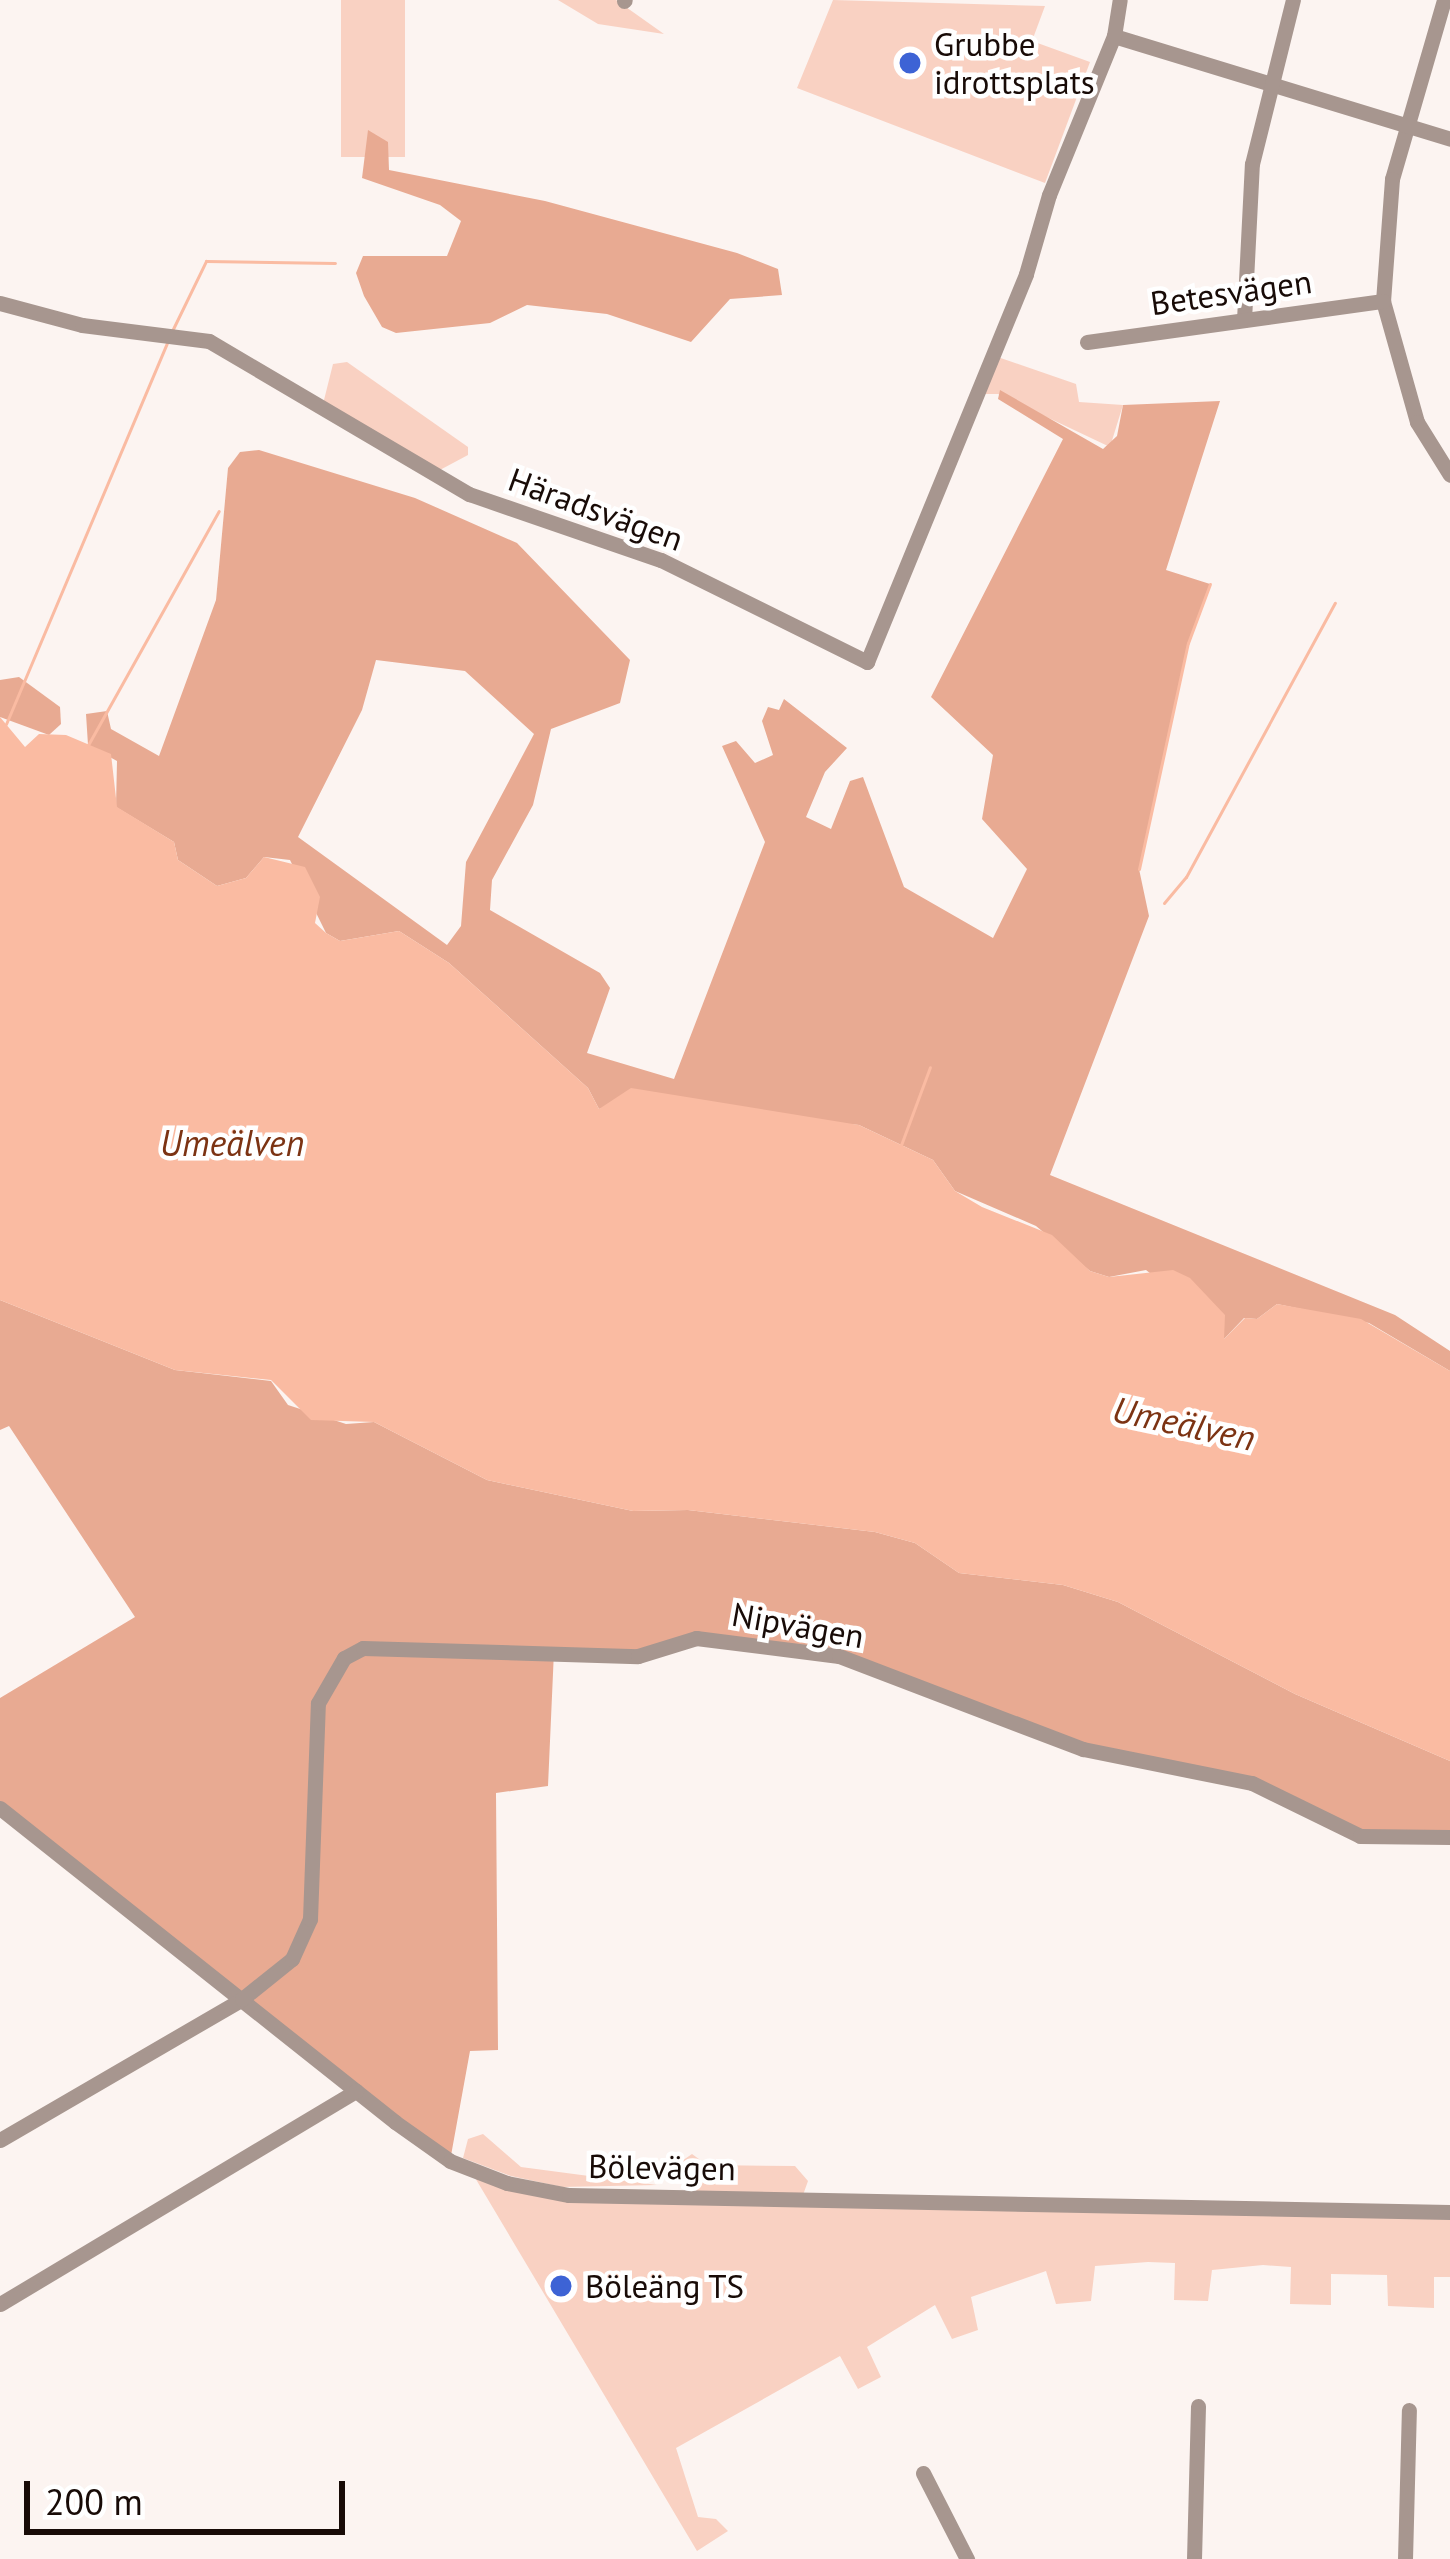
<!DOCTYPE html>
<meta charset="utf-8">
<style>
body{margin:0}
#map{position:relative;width:1450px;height:2559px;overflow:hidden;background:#fcf4f1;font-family:"PT Sans",sans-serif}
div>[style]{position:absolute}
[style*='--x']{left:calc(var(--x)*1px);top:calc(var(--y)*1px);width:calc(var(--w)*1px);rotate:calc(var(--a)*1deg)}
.green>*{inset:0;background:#f9d1c2;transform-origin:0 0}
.forest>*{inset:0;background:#e8aa92}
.water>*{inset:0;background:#fabba2}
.stream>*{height:3px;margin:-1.5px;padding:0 1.5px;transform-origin:1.5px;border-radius:1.5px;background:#fabba2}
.minor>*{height:15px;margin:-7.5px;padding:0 7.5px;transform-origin:7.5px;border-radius:7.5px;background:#a7968f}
.dots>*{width:33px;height:33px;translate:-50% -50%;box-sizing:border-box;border:6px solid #fff;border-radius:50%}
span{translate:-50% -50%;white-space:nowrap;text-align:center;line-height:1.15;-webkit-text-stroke:9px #fff;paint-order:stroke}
.poi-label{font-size:33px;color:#180b07}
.left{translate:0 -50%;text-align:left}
.street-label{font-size:33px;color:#180b07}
.water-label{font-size:36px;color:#7c3313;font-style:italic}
.scale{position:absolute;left:24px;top:2481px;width:321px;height:54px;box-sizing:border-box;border:6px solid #180b07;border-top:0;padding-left:15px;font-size:36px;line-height:42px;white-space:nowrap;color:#180b07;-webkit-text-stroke:9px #fff;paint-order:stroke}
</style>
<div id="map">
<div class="green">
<i style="left:341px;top:0;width:64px;height:157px"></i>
<i style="clip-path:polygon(558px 0,616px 0,664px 34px,598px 24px)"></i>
<i style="clip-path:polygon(833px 0,1045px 6px,1032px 41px,1090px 62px,1045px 183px,797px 88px)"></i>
<i style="clip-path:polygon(989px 354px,1076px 384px,1079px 402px,1123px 405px,1110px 447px,998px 394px,980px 394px)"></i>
<i style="clip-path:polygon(347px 362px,468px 447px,468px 455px,438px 471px,323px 404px,333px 364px)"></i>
<i style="clip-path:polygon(483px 2134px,521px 2167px,657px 2185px,562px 2187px,511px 2176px,463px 2158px,468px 2139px)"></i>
<i style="clip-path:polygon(692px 2154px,707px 2165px,795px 2166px,808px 2181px,803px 2195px,688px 2192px,679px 2163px)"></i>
<i style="clip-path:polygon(471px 2171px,569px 2195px,1450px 2212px,1450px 2277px,1434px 2277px,1434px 2308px,1388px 2306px,1387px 2275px,1331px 2274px,1331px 2305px,1290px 2304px,1291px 2267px,1263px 2265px,1212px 2270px,1208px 2301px,1174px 2300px,1175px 2263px,1148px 2262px,1095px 2266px,1091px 2301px,1056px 2304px,1046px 2271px,971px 2297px,978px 2330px,952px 2339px,935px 2305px,867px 2347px,881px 2377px,858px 2389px,840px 2356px,676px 2448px,698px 2517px,716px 2519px,728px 2531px,697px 2551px)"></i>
</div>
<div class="forest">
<i style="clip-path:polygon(368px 130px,388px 142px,389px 170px,545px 201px,737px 253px,778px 269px,782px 295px,730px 299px,691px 342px,607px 314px,527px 305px,490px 323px,396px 333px,382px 327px,364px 296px,356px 273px,363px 256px,447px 256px,461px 221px,440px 205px,362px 178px)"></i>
<i style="clip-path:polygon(evenodd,1000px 390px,1103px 449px,1117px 436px,1123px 405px,1220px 401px,1166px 570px,1210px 584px,1188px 643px,1139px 869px,1149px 916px,1050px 1175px,1395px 1315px,1450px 1351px,1450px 1371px,1369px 1323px,1277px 1304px,1257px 1319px,1244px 1318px,1224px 1339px,1220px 1328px,1146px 1270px,1109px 1277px,1090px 1271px,1036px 1226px,955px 1191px,933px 1160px,859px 1125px,618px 1102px,599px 1109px,588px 1088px,449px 963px,399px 931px,340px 941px,326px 933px,290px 860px,264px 857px,246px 878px,217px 886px,178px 860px,174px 842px,116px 807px,117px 761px,88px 745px,86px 714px,107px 711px,111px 729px,159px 756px,216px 600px,228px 468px,240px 452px,259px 450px,415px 498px,517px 543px,630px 660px,620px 703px,551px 729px,533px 805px,492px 880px,490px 910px,600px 973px,610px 988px,587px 1053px,674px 1079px,765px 842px,722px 746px,736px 741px,755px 763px,773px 755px,762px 721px,768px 707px,779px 710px,784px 699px,847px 748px,825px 772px,806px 817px,831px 829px,850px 781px,863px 777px,904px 887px,993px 938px,1027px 869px,982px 819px,993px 755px,931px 697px,1063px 439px,998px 399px,1000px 390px,376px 660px,465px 671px,534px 734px,466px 862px,461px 926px,447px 945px,298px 837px,362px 710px,376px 660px)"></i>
<i style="clip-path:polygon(19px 677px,60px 707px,61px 724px,49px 735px,0 717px,0 680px)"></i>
<i style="clip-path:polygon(0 1300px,175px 1370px,271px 1381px,288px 1405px,346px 1424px,374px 1422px,487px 1480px,633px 1511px,688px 1510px,875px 1532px,915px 1543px,959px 1573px,1063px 1585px,1118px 1602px,1295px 1694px,1450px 1761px,1450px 1837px,1378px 1839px,1252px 1783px,1083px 1749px,839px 1656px,696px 1638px,638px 1656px,554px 1651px,548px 1786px,496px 1793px,498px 2050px,470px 2051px,450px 2161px,0 1808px,0 1698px,135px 1617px,9px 1426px,0 1430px)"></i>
</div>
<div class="water">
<i style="clip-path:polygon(0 717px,25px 747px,39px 734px,66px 735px,111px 754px,117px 807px,174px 842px,178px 860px,217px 886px,246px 878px,264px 857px,305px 867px,320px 897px,315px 923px,326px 933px,340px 941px,399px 931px,449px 963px,588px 1088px,599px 1109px,631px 1088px,859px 1125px,933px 1160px,955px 1191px,982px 1207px,1052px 1235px,1090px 1271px,1109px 1277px,1173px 1270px,1190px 1278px,1225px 1315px,1224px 1339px,1245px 1318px,1257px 1319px,1277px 1304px,1361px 1319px,1450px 1371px,1450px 1761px,1295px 1694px,1118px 1602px,1063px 1585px,959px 1573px,915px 1543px,875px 1532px,688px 1510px,633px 1511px,487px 1480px,374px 1422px,311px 1420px,271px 1380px,175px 1370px,0 1300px)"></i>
</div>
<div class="stream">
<i style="--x:172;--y:331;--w:78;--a:-64.1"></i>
<i style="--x:206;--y:261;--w:129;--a:0.9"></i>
<i style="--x:6;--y:724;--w:417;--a:-67.1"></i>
<i style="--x:88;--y:745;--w:268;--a:-60.8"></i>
<i style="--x:1139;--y:869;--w:231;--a:-77.8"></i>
<i style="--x:1188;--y:643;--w:63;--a:-69.6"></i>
<i style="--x:1164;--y:903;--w:34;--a:-50"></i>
<i style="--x:1186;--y:877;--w:312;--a:-61.5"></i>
<i style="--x:901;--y:1145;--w:83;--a:-69.6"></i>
</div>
<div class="minor">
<i style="--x:1444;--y:0;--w:186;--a:106.2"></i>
<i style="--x:1392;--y:179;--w:122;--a:94.2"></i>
<i style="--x:1383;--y:301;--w:126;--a:74.3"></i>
<i style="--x:1417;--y:422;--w:62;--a:58.1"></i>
<i style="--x:624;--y:1;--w:1;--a:-45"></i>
<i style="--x:1114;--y:36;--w:351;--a:17"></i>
<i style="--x:0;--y:303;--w:85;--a:15"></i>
<i style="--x:82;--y:325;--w:128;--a:7.2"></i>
<i style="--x:209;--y:341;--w:302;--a:30.5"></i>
<i style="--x:469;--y:494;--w:203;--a:19"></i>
<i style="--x:661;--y:560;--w:230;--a:26.3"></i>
<i style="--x:867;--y:662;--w:419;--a:-67.7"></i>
<i style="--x:1026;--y:274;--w:82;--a:-73.8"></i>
<i style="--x:1049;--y:195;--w:172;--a:-67.8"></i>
<i style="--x:1114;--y:36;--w:36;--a:-81"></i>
<i style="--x:1244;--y:320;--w:156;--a:-87.1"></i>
<i style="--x:1252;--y:164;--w:169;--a:-76"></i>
<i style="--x:1087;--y:342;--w:299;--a:-7.9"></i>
<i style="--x:0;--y:1808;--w:505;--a:38.48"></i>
<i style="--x:395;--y:2122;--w:67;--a:35.3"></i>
<i style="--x:450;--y:2161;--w:61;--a:21.1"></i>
<i style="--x:507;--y:2183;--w:63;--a:11"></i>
<i style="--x:569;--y:2195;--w:881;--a:1.11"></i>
<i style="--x:0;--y:2140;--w:280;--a:-30.2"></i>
<i style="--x:242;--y:1999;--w:64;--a:-38.7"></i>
<i style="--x:292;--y:1959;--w:44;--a:-65.8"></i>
<i style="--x:310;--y:1919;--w:216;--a:-87.9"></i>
<i style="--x:318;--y:1703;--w:52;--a:-60"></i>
<i style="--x:344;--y:1658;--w:21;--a:-28"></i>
<i style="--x:363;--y:1648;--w:275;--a:1.7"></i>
<i style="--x:638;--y:1656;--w:61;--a:-17.2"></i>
<i style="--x:696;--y:1638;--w:144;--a:7.2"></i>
<i style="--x:839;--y:1656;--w:261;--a:20.9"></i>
<i style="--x:1083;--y:1749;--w:172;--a:11.4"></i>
<i style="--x:1252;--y:1783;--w:120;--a:26.1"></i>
<i style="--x:1360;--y:1836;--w:90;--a:0.6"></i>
<i style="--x:0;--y:2304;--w:415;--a:-30.9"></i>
<i style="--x:923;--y:2473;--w:97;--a:62.9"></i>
<i style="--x:1194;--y:2559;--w:153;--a:-88.5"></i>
<i style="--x:1405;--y:2559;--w:149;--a:-88.5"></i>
</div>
<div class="dots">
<i style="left:910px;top:63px;background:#3d63d5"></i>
<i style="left:561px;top:2286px;background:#3d63d5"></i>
</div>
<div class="poi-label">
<span class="left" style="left:934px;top:63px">Grubbe<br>idrottsplats</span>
<span class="left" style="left:585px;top:2286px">Böleäng TS</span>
</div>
<div class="street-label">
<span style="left:1231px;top:292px;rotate:-8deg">Betesvägen</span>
<span style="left:596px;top:509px;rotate:20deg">Häradsvägen</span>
<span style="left:798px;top:1625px;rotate:10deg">Nipvägen</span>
<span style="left:662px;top:2167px;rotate:1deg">Bölevägen</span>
</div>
<div class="water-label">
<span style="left:232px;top:1143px">Umeälven</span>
<span style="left:1184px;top:1423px;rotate:12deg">Umeälven</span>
</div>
<div class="scale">200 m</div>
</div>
